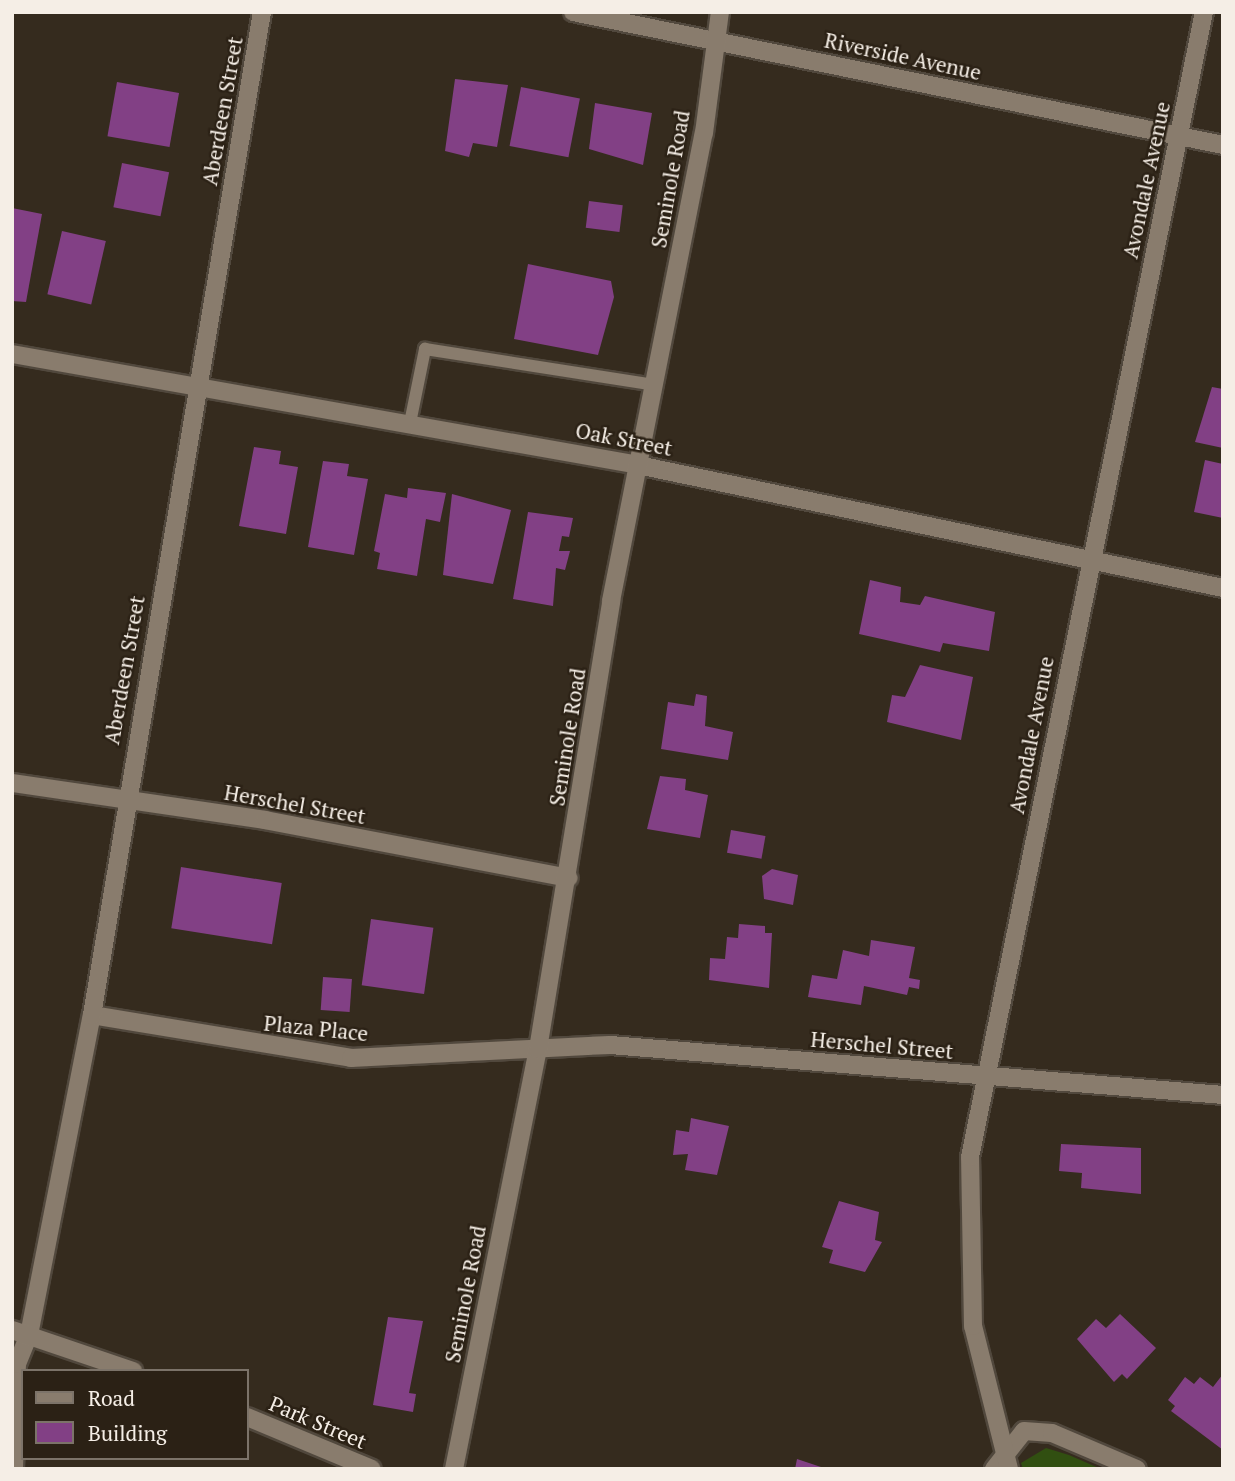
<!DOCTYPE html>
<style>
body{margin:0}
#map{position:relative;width:1235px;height:1481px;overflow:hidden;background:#352b1e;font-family:"PT Serif",serif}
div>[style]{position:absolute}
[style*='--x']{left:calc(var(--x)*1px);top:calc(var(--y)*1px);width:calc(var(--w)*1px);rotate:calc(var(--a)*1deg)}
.green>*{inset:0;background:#314f11}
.building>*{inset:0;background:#824085;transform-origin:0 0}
.roads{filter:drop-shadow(2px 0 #51483d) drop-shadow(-2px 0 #51483d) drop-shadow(0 2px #51483d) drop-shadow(0 -2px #51483d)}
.service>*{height:12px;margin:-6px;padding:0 6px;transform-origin:6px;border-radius:6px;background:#897c6d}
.minor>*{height:18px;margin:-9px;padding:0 9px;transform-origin:9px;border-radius:9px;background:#897c6d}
.tertiary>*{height:18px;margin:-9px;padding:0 9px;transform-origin:9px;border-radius:9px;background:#897c6d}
span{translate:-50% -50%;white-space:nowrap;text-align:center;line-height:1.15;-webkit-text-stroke:5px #2b2115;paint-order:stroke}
.street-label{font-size:21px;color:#f5eee6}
.frame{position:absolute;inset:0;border:14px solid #f5eee6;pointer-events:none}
.legend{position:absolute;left:21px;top:1369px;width:228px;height:91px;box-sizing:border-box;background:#2b2115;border:2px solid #7c7369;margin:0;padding:9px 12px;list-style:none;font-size:21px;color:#f5eee6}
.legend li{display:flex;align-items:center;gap:14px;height:35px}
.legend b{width:35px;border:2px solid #7c7369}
</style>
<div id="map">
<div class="green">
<i style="clip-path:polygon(1046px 1448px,1069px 1455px,1101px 1469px,1023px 1469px,1021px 1463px)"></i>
</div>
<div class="building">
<i style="clip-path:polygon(455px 79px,508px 85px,497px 147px,473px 143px,469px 157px,445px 151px)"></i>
<i style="left:117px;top:82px;width:63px;height:55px;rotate:10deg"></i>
<i style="left:521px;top:87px;width:60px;height:60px;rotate:11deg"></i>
<i style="clip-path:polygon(595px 103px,652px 113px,643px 165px,589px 149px)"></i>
<i style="left:122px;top:163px;width:48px;height:45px;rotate:11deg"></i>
<i style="left:589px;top:201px;width:34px;height:27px;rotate:7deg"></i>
<i style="clip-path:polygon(12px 208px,42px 214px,26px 302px,12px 301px)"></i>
<i style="left:62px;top:231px;width:45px;height:65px;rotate:13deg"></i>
<i style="clip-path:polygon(528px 264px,611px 281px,614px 297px,598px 355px,514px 339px)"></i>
<i style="clip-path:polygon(1212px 387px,1223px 389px,1223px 448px,1195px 442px)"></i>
<i style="clip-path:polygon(254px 447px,281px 451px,279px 464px,298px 467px,286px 534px,239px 526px)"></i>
<i style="clip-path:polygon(1205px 460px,1223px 464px,1223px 518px,1194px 512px)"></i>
<i style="clip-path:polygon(323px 461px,349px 464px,347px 476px,368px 479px,354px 555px,308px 547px)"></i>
<i style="clip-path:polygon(408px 488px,446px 493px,440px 522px,426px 519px,417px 576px,377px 569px,380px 553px,374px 551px,385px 494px,407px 498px)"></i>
<i style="clip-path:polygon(452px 494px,511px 510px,493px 584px,443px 575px)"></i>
<i style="clip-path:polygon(528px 512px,573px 518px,569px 537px,562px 536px,559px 551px,570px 551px,565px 570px,556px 568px,553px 606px,513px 599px)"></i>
<i style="clip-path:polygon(870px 580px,901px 587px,900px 602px,920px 605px,925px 596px,995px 612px,989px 651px,943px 643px,940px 652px,859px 634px)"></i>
<i style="clip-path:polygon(920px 665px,973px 677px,961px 740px,887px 722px,892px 695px,905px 697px)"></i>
<i style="clip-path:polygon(696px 694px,707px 696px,705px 726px,733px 732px,728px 760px,661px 749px,668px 702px,694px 706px)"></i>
<i style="clip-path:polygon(660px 776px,686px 779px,685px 790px,708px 795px,700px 838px,647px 829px)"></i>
<i style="left:731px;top:830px;width:35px;height:23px;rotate:10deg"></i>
<i style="left:181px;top:867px;width:102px;height:62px;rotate:9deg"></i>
<i style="clip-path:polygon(772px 869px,798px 875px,793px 905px,764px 899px,762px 876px)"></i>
<i style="left:371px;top:919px;width:63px;height:67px;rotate:8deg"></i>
<i style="clip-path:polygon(739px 924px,765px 926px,765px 933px,772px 933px,769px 988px,709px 980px,710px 958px,725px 959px,727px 937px,738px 938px)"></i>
<i style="clip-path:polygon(871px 940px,915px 947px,909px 978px,920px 980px,919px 989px,909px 987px,907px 995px,864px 986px,861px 1005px,808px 997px,812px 975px,837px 979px,843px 950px,869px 956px)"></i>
<i style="left:323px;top:977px;width:29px;height:33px;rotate:4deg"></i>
<i style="clip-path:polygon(691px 1118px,729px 1126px,717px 1175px,685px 1170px,688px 1154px,673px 1155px,676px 1130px,689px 1132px)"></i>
<i style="clip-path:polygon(1061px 1144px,1141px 1148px,1141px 1194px,1081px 1188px,1082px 1173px,1059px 1171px)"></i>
<i style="clip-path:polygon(839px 1201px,879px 1212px,875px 1240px,882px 1242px,865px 1272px,829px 1263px,833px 1250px,822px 1247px)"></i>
<i style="clip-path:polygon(1120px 1314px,1156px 1348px,1127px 1379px,1122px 1374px,1114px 1382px,1077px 1339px,1096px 1319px,1106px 1328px)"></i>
<i style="clip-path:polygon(388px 1317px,423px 1321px,409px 1393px,416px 1394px,413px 1412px,373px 1405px)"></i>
<i style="clip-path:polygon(1223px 1374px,1223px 1450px,1171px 1411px,1175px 1406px,1168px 1400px,1185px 1377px,1194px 1384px,1200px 1377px,1213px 1387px)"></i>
<i style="clip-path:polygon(797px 1459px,821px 1467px,838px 1469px,795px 1469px)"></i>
</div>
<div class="roads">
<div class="service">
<i style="--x:410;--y:423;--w:76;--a:-78.5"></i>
<i style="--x:425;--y:349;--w:232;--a:8.9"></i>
</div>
<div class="minor">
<i style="--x:573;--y:12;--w:663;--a:11.56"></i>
<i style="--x:12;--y:354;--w:636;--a:10.05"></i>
<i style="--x:638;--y:465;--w:598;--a:11.87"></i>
<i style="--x:12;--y:783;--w:256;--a:8.3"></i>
<i style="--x:265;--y:820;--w:309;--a:10.8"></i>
<i style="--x:92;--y:1015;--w:263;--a:9.4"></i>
<i style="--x:351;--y:1058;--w:259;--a:-2.9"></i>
<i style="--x:610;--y:1045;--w:615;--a:4.66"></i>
<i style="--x:14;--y:1469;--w:105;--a:-88.4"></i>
<i style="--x:17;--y:1364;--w:31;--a:-68"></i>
<i style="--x:29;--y:1335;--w:326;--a:-78.9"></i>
<i style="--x:92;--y:1015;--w:1017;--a:-80.38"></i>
<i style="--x:454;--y:1469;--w:428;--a:-78.7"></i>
<i style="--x:538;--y:1049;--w:454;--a:-80.7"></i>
<i style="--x:611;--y:601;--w:477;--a:-78.8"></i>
<i style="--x:704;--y:133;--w:122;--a:-82.5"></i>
<i style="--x:994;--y:1469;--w:48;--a:-51.7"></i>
<i style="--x:1024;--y:1431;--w:28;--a:4"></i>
<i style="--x:1052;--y:1433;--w:92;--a:23"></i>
<i style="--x:1009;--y:1469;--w:147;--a:-104.1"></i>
<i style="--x:973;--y:1326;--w:169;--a:-91"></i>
<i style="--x:970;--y:1157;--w:1169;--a:-78.45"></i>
</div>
<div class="tertiary">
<i style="--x:12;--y:1330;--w:128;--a:18.7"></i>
<i style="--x:247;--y:1417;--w:135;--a:22.6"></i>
</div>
</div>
<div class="street-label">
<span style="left:903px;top:56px;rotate:12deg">Riverside Avenue</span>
<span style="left:222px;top:111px;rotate:-80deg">Aberdeen Street</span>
<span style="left:670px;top:179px;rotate:-80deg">Seminole Road</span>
<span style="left:1146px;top:180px;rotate:-78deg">Avondale Avenue</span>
<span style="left:624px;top:439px;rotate:11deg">Oak Street</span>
<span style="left:124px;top:670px;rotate:-80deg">Aberdeen Street</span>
<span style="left:1031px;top:735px;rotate:-79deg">Avondale Avenue</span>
<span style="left:567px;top:737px;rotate:-81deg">Seminole Road</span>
<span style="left:295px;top:804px;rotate:10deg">Herschel Street</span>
<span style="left:316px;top:1028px;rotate:6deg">Plaza Place</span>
<span style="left:882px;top:1045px;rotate:5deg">Herschel Street</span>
<span style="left:465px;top:1294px;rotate:-79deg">Seminole Road</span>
<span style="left:318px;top:1422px;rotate:23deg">Park Street</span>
</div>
<div class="frame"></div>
<ul class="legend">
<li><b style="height:9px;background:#897c6d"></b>Road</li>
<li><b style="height:19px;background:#824085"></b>Building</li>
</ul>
</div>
